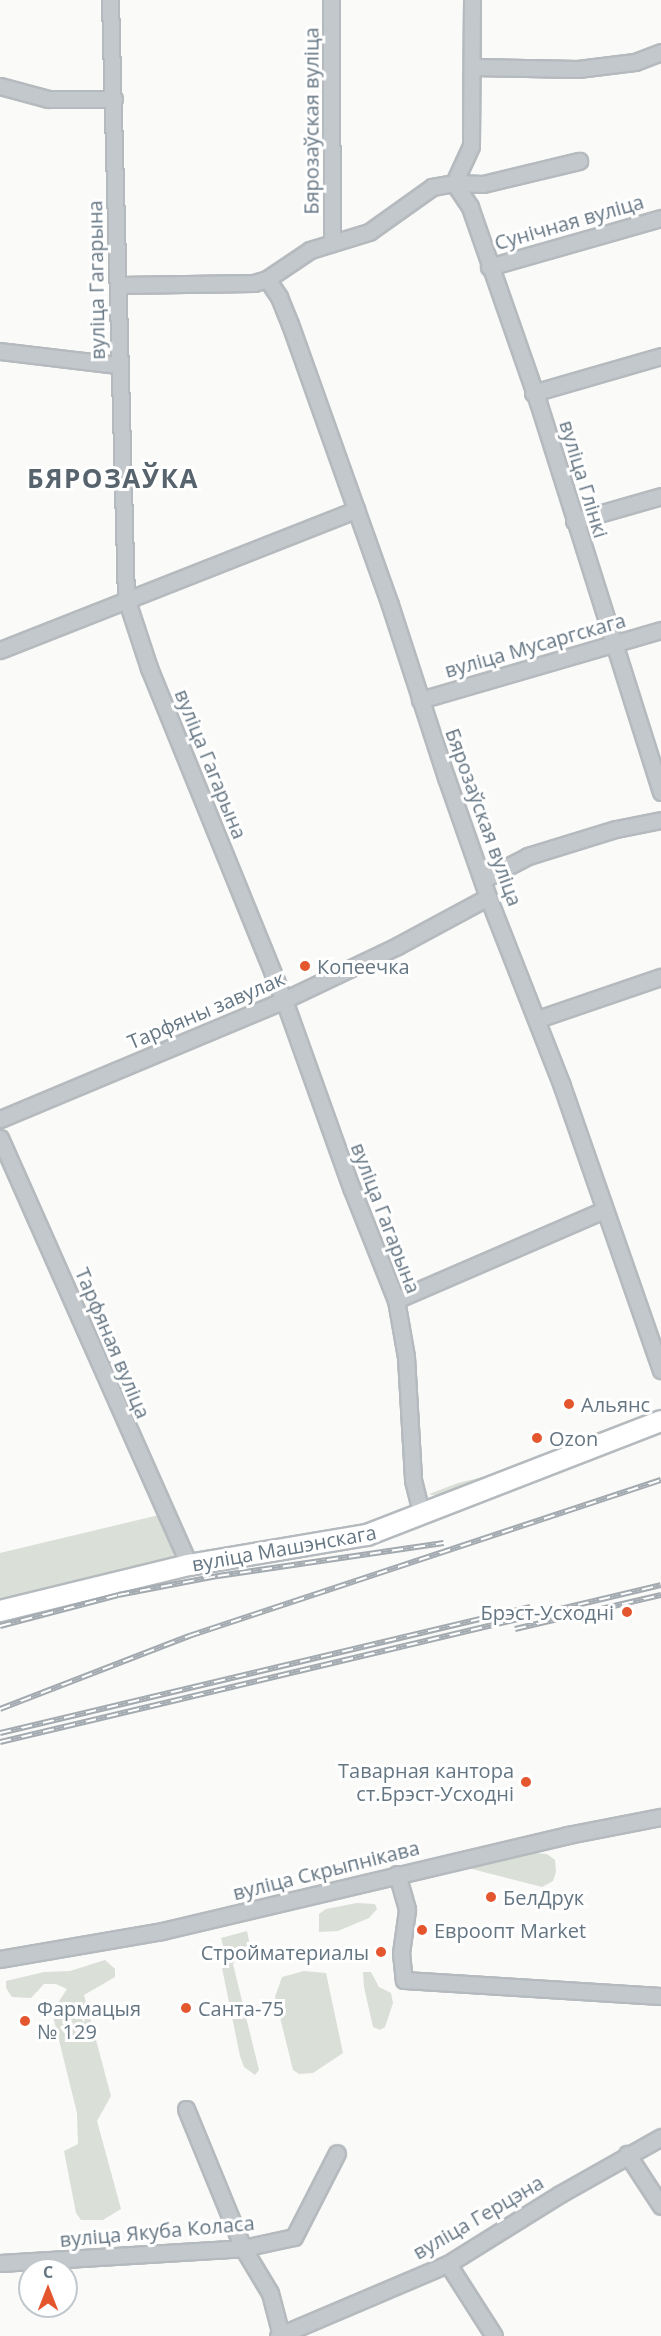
<!DOCTYPE html>
<meta charset="utf-8">
<style>
body{margin:0}
#map{position:relative;width:661px;height:2336px;overflow:hidden;background:#fafaf8;font-family:"Open Sans",sans-serif}
div>[style]{position:absolute}
[style*='--x']{left:calc(var(--x)*1px);top:calc(var(--y)*1px);width:calc(var(--w)*1px);rotate:calc(var(--a)*1deg)}
.green>*{inset:0;background:#dadfd7}
.roads{filter:drop-shadow(2px 0 #b5babe) drop-shadow(-2px 0 #b5babe) drop-shadow(0 2px #b5babe) drop-shadow(0 -2px #b5babe)}
.minor>*{height:15px;margin:-7.5px;padding:0 7.5px;transform-origin:7.5px;border-radius:7.5px;background:#c3c8cc}
.major>*{height:20px;margin:-10px;padding:0 10px;transform-origin:10px;border-radius:10px;background:#fff}
.rail>*{height:6px;margin-top:-3px;transform-origin:0;background:repeating-linear-gradient(90deg,#fff 0 11px,#a2aab0 0 22px);box-sizing:border-box;border-block:2px solid #a2aab0}
.dots>*{width:16px;height:16px;translate:-50% -50%;box-sizing:border-box;border:3px solid #fff;border-radius:50%}
span{translate:-50% -50%;white-space:nowrap;text-align:center;line-height:1.15;-webkit-text-stroke:6px #fff;paint-order:stroke}
.street-label{font-size:20px;color:#657683}
.poi-label{font-size:20px;color:#657683}
.left{translate:0 -50%;text-align:left}
.right{translate:-100% -50%;text-align:right}
.district-label{font-size:26px;color:#57646e;font-weight:700;letter-spacing:1.5px}
.north{position:absolute;left:18px;top:2258px;width:60px;height:60px;box-sizing:border-box;background:#fff;border:2px solid #c1c8cd;border-radius:50%;rotate:0deg;font-size:16px;font-weight:700;line-height:24px;text-align:center;color:#657683}
.north::after{content:'';display:block;margin:auto;width:21px;height:27px;background:#e4572e;clip-path:polygon(50% 0,100% 100%,50% 72%,0 100%)}
</style>
<div id="map">
<div class="green">
<i style="clip-path:polygon(499px 1473px,473px 1487px,439px 1497px,429px 1494px,458px 1483px)"></i>
<i style="clip-path:polygon(159px 1515px,175px 1547px,173px 1559px,0 1601px,0 1553px)"></i>
<i style="clip-path:polygon(535px 1853px,547px 1854px,555px 1860px,556px 1872px,553px 1881px,542px 1887px,468px 1868px)"></i>
<i style="clip-path:polygon(357px 1903px,375px 1904px,377px 1909px,369px 1918px,338px 1931px,319px 1932px,319px 1914px,326px 1909px)"></i>
<i style="clip-path:polygon(247px 1931px,250px 1945px,241px 1951px,233px 1964px,259px 2070px,255px 2075px,244px 2067px,240px 2056px,222px 1968px,225px 1953px,221px 1938px)"></i>
<i style="clip-path:polygon(105px 1960px,115px 1969px,115px 1977px,84px 1995px,111px 2096px,97px 2121px,121px 2209px,103px 2220px,81px 2220px,76px 2213px,64px 2151px,78px 2144px,77px 2113px,52px 2012px,67px 1989px,56px 1984px,44px 1984px,31px 1998px,12px 1997px,6px 1988px,6px 1981px,44px 1972px,70px 1971px)"></i>
<i style="clip-path:polygon(304px 1971px,326px 1973px,343px 2053px,313px 2073px,299px 2074px,293px 2070px,275px 1997px,282px 1977px)"></i>
<i style="clip-path:polygon(363px 1972px,371px 1972px,379px 1987px,391px 1993px,393px 2003px,385px 2027px,380px 2030px,373px 2027px,364px 1987px)"></i>
</div>
<div class="roads">
<div class="minor">
<i style="--x:110;--y:0;--w:598;--a:88.47"></i>
<i style="--x:126;--y:598;--w:74;--a:71.8"></i>
<i style="--x:149;--y:668;--w:358;--a:67.9"></i>
<i style="--x:284;--y:1000;--w:199;--a:70.3"></i>
<i style="--x:351;--y:1187;--w:122;--a:68.3"></i>
<i style="--x:396;--y:1300;--w:58;--a:80"></i>
<i style="--x:406;--y:1357;--w:123;--a:86.7"></i>
<i style="--x:413;--y:1480;--w:36;--a:76"></i>
<i style="--x:331;--y:0;--w:242;--a:89.8"></i>
<i style="--x:472;--y:0;--w:146;--a:90.4"></i>
<i style="--x:471;--y:146;--w:41;--a:114.7"></i>
<i style="--x:454;--y:183;--w:29;--a:56"></i>
<i style="--x:470;--y:207;--w:207;--a:70.8"></i>
<i style="--x:538;--y:402;--w:409;--a:72.5"></i>
<i style="--x:473;--y:67;--w:105;--a:1.1"></i>
<i style="--x:578;--y:69;--w:57;--a:-7"></i>
<i style="--x:635;--y:62;--w:28;--a:-21"></i>
<i style="--x:0;--y:86;--w:50;--a:15.2"></i>
<i style="--x:48;--y:99;--w:66;--a:0"></i>
<i style="--x:489;--y:267;--w:179;--a:-15.9"></i>
<i style="--x:267;--y:279;--w:22;--a:56"></i>
<i style="--x:279;--y:297;--w:29;--a:68"></i>
<i style="--x:290;--y:324;--w:298;--a:70.4"></i>
<i style="--x:390;--y:605;--w:181;--a:72"></i>
<i style="--x:446;--y:777;--w:127;--a:70.7"></i>
<i style="--x:488;--y:897;--w:203;--a:68.6"></i>
<i style="--x:562;--y:1086;--w:301;--a:70.8"></i>
<i style="--x:118;--y:285;--w:136;--a:-0.8"></i>
<i style="--x:254;--y:283;--w:14;--a:-17"></i>
<i style="--x:267;--y:279;--w:52;--a:-34"></i>
<i style="--x:310;--y:250;--w:62;--a:-17"></i>
<i style="--x:369;--y:232;--w:77;--a:-35.5"></i>
<i style="--x:432;--y:187;--w:22;--a:-10"></i>
<i style="--x:454;--y:183;--w:29;--a:2"></i>
<i style="--x:483;--y:184;--w:99;--a:-13.5"></i>
<i style="--x:0;--y:351;--w:119;--a:6.8"></i>
<i style="--x:533;--y:393;--w:133;--a:-16.1"></i>
<i style="--x:574;--y:521;--w:91;--a:-16"></i>
<i style="--x:0;--y:650;--w:383;--a:-21.5"></i>
<i style="--x:420;--y:700;--w:251;--a:-16.2"></i>
<i style="--x:484;--y:879;--w:50;--a:-27.6"></i>
<i style="--x:528;--y:856;--w:92;--a:-17.1"></i>
<i style="--x:616;--y:829;--w:46;--a:-11.3"></i>
<i style="--x:538;--y:1019;--w:130;--a:-18.9"></i>
<i style="--x:0;--y:1119;--w:308;--a:-22.7"></i>
<i style="--x:284;--y:1000;--w:125;--a:-25.5"></i>
<i style="--x:397;--y:946;--w:103;--a:-28.3"></i>
<i style="--x:0;--y:1138;--w:467;--a:66.1"></i>
<i style="--x:396;--y:1300;--w:227;--a:-23.4"></i>
<i style="--x:397;--y:1874;--w:37;--a:74"></i>
<i style="--x:407;--y:1910;--w:43;--a:97.9"></i>
<i style="--x:401;--y:1953;--w:27;--a:84"></i>
<i style="--x:404;--y:1980;--w:257;--a:3.6"></i>
<i style="--x:0;--y:1959;--w:164;--a:-9.8"></i>
<i style="--x:162;--y:1931;--w:417;--a:-13.3"></i>
<i style="--x:568;--y:1835;--w:95;--a:-11"></i>
<i style="--x:186;--y:2109;--w:150;--a:67.7"></i>
<i style="--x:243;--y:2248;--w:52;--a:59"></i>
<i style="--x:270;--y:2293;--w:43;--a:75.3"></i>
<i style="--x:627;--y:2154;--w:62;--a:56.8"></i>
<i style="--x:0;--y:2263;--w:243;--a:-3.5"></i>
<i style="--x:243;--y:2248;--w:52;--a:-12.2"></i>
<i style="--x:294;--y:2237;--w:94;--a:-62.9"></i>
<i style="--x:448;--y:2264;--w:85;--a:57.4"></i>
<i style="--x:278;--y:2336;--w:185;--a:-23"></i>
<i style="--x:448;--y:2264;--w:132;--a:-32"></i>
<i style="--x:560;--y:2194;--w:116;--a:-29.4"></i>
</div>
<div class="major">
<i style="--x:0;--y:1611;--w:195;--a:-13.7"></i>
<i style="--x:189;--y:1565;--w:181;--a:-9.6"></i>
<i style="--x:367;--y:1535;--w:315;--a:-21.2"></i>
</div>
</div>
<div class="rail">
<i style="--x:0;--y:1626;--w:122;--a:-14.7"></i>
<i style="--x:118;--y:1595;--w:102;--a:-10.8"></i>
<i style="--x:218;--y:1576;--w:228;--a:-8.3"></i>
<i style="--x:515;--y:1629;--w:150;--a:-13.1"></i>
<i style="--x:0;--y:1709;--w:203;--a:-21.1"></i>
<i style="--x:189;--y:1636;--w:497;--a:-18.3"></i>
<i style="--x:0;--y:1733;--w:545;--a:-13.37"></i>
<i style="--x:0;--y:1742;--w:679;--a:-13.36"></i>
</div>
<div class="dots">
<i style="left:305px;top:966px;background:#e4572e"></i>
<i style="left:569px;top:1404px;background:#e4572e"></i>
<i style="left:537px;top:1438px;background:#e4572e"></i>
<i style="left:627px;top:1612px;background:#e4572e"></i>
<i style="left:526px;top:1782px;background:#e4572e"></i>
<i style="left:491px;top:1897px;background:#e4572e"></i>
<i style="left:422px;top:1930px;background:#e4572e"></i>
<i style="left:381px;top:1952px;background:#e4572e"></i>
<i style="left:186px;top:2008px;background:#e4572e"></i>
<i style="left:25px;top:2021px;background:#e4572e"></i>
</div>
<div class="street-label">
<span style="left:311px;top:121px;rotate:-90deg">Бярозаўская вуліца</span>
<span style="left:569px;top:222px;rotate:-16deg">Сунічная вуліца</span>
<span style="left:96px;top:280px;rotate:-91deg">вуліца Гагарына</span>
<span style="left:584px;top:479px;rotate:73deg">вуліца Глінкі</span>
<span style="left:535px;top:645px;rotate:-16deg">вуліца Мусаргскага</span>
<span style="left:211px;top:764px;rotate:68deg">вуліца Гагарына</span>
<span style="left:484px;top:817px;rotate:70deg">Бярозаўская вуліца</span>
<span style="left:206px;top:1010px;rotate:-23deg">Тарфяны завулак</span>
<span style="left:386px;top:1218px;rotate:69deg">вуліца Гагарына</span>
<span style="left:113px;top:1343px;rotate:67deg">Тарфяная вуліца</span>
<span style="left:284px;top:1548px;rotate:-10deg">вуліца Машэнскага</span>
<span style="left:326px;top:1870px;rotate:-14deg">вуліца Скрыпнікава</span>
<span style="left:478px;top:2217px;rotate:-30deg">вуліца Герцэна</span>
<span style="left:157px;top:2231px;rotate:-5deg">вуліца Якуба Коласа</span>
</div>
<div class="poi-label">
<span class="left" style="left:317px;top:966px">Копеечка</span>
<span class="left" style="left:581px;top:1404px">Альянс</span>
<span class="left" style="left:549px;top:1438px">Ozon</span>
<span class="right" style="left:614px;top:1612px">Брэст-Усходні</span>
<span class="right" style="left:514px;top:1782px">Таварная кантора<br>ст.Брэст-Усходні</span>
<span class="left" style="left:503px;top:1897px">БелДрук</span>
<span class="left" style="left:434px;top:1930px">Евроопт Market</span>
<span class="right" style="left:369px;top:1952px">Стройматериалы</span>
<span class="left" style="left:198px;top:2008px">Санта-75</span>
<span class="left" style="left:37px;top:2020px">Фармацыя<br>№ 129</span>
</div>
<div class="district-label">
<span style="left:113px;top:479px">БЯРОЗАЎКА</span>
</div>
<div class="north">С</div>
</div>
